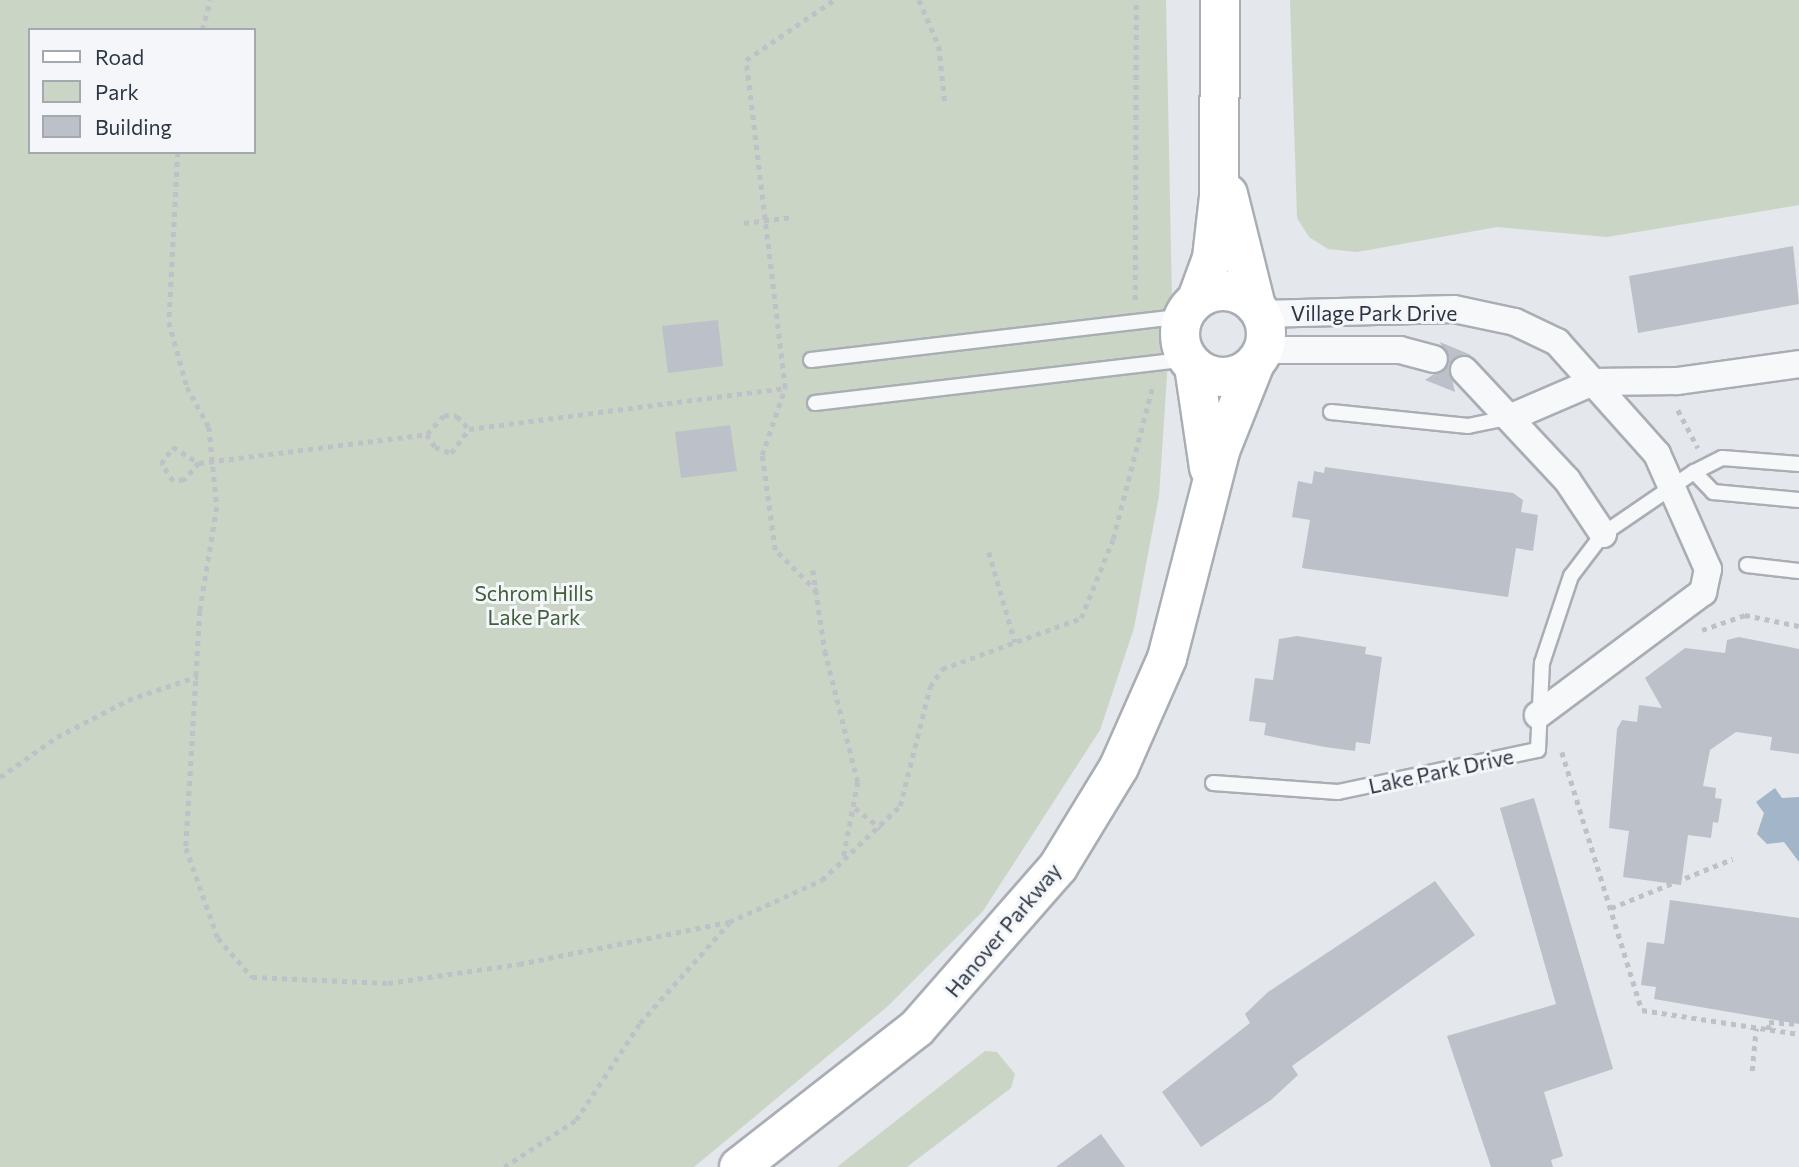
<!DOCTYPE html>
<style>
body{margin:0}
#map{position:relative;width:1799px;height:1167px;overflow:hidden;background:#e4e7eb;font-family:Commissioner,sans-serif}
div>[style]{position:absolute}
.green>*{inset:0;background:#cad5c6}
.water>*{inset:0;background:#a2b5c9}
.building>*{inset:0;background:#bcc0c8}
.path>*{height:4.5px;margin-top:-2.25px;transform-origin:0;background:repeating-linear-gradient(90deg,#bec1c7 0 5px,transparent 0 10px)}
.roads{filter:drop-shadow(2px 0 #a9aeb5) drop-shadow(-2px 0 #a9aeb5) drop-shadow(0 2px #a9aeb5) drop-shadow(0 -2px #a9aeb5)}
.lane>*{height:14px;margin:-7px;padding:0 7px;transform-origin:7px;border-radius:7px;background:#f7f8fa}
.street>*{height:26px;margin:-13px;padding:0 13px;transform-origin:13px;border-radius:13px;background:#f7f8fa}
.secondary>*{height:38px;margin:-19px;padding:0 19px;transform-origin:19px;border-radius:19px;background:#fff}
.secondary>.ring{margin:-19px;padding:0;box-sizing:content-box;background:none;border:38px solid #fff;border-radius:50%}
span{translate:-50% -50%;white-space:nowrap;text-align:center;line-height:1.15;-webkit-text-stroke:6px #f4f6f9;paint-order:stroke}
.street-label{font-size:21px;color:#2c3543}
.park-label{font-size:21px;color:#415e3a}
.legend{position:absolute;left:28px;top:28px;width:228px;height:126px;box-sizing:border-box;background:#f4f6f9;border:2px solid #a4a9b0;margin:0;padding:9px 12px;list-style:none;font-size:21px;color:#2c3543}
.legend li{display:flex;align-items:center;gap:14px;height:35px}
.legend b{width:35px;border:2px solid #a4a9b0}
</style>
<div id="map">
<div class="green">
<i style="clip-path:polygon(evenodd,0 0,1166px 0,1172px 301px,1159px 496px,1134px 628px,1100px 730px,983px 911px,888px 1006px,694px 1167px,0 1167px,0 0,30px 30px,254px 30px,254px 152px,30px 152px,30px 30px)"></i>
<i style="clip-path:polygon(1290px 0,1799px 0,1799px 205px,1607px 237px,1497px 227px,1357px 252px,1328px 249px,1309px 237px,1297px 218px)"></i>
<i style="clip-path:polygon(985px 1051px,997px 1052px,1015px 1074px,1011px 1088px,907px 1167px,837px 1167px)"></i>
</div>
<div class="water">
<i style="clip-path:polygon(1775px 788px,1782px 798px,1799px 797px,1799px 862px,1784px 842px,1767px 844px,1757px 834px,1764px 813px,1756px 802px)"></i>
</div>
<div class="building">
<i style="clip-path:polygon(1793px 246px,1799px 304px,1638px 333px,1629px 276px)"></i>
<i style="clip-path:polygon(718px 320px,723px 366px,668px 373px,662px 326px)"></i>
<i style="clip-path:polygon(1440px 342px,1471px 355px,1449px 365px,1455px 392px,1425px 380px,1449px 364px)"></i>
<i style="clip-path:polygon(730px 425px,737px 471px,681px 478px,675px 432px)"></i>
<i style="clip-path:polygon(1325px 467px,1513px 493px,1523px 500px,1521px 512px,1538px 515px,1533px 551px,1516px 548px,1508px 597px,1302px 568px,1310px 520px,1292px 517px,1298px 481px,1312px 484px,1314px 471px,1324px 473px)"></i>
<i style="clip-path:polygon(1297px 636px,1366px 647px,1365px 654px,1382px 657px,1370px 744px,1356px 742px,1355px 751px,1325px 747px,1264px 735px,1266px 723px,1249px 721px,1255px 678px,1273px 680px,1279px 639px)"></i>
<i style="clip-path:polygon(1739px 637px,1799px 649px,1799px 754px,1770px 750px,1772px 737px,1736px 732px,1710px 750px,1703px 786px,1716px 788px,1715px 798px,1722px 799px,1718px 823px,1713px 822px,1711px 838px,1688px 835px,1681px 885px,1623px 877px,1629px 831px,1609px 828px,1617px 729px,1622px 720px,1637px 722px,1639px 705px,1662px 708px,1645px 678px,1685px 648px,1725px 653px,1727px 640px)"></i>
<i style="clip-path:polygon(1534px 798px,1613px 1069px,1544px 1092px,1563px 1156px,1551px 1160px,1553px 1167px,1491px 1167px,1447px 1036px,1556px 1004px,1500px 808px)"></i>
<i style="clip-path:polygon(1435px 881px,1475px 935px,1292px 1066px,1298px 1075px,1271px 1100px,1201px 1147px,1162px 1092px,1250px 1023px,1245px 1014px,1268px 992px)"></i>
<i style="clip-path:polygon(1670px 900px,1799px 918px,1799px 1024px,1654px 999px,1656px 987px,1641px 985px,1647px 942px,1664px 944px)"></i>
<i style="clip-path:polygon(1101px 1134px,1125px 1167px,1056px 1167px)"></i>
</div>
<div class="path">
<i style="left:919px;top:0;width:50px;rotate:66.5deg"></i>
<i style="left:939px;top:46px;width:57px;rotate:84deg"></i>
<i style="left:202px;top:30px;width:31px;rotate:-75deg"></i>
<i style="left:178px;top:152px;width:170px;rotate:93deg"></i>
<i style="left:169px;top:322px;width:67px;rotate:74.5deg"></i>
<i style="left:187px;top:387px;width:46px;rotate:61.2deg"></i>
<i style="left:209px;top:427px;width:80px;rotate:84.3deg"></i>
<i style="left:217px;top:507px;width:105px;rotate:99.3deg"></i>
<i style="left:200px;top:611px;width:237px;rotate:93.4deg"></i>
<i style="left:186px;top:848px;width:96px;rotate:70.4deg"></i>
<i style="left:218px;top:938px;width:52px;rotate:48.9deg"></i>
<i style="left:252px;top:977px;width:136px;rotate:2.5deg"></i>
<i style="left:388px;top:983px;width:132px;rotate:-8.3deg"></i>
<i style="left:519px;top:964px;width:214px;rotate:-11.3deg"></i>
<i style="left:729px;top:922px;width:102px;rotate:-24.3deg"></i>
<i style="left:822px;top:880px;width:108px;rotate:-43.5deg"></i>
<i style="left:900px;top:806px;width:123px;rotate:-75.9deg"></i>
<i style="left:930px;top:687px;width:22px;rotate:-56deg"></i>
<i style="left:942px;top:669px;width:148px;rotate:-20.1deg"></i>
<i style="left:1081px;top:618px;width:85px;rotate:-67.9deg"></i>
<i style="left:1113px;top:539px;width:160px;rotate:-75.5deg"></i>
<i style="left:744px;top:223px;width:49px;rotate:-7deg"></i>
<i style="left:1135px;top:300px;width:300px;rotate:-89.8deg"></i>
<i style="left:1678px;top:410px;width:43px;rotate:62.2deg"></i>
<i style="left:427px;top:434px;width:15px;rotate:58deg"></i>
<i style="left:435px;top:447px;width:17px;rotate:21deg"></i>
<i style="left:451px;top:453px;width:30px;rotate:-53deg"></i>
<i style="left:199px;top:463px;width:23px;rotate:131deg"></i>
<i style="left:184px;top:480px;width:11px;rotate:175deg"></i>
<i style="left:173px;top:481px;width:21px;rotate:-125deg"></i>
<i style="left:161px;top:464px;width:21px;rotate:-55deg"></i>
<i style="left:173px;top:447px;width:31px;rotate:32deg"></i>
<i style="left:199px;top:463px;width:230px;rotate:-7.2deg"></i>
<i style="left:427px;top:434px;width:25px;rotate:-48deg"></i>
<i style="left:444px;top:415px;width:13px;rotate:4deg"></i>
<i style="left:457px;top:416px;width:18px;rotate:47deg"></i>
<i style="left:469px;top:429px;width:319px;rotate:-7.4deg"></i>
<i style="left:989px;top:552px;width:94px;rotate:73.9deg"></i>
<i style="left:813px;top:570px;width:82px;rotate:81.6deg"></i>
<i style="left:825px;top:651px;width:135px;rotate:75.9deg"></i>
<i style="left:858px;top:782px;width:79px;rotate:100.9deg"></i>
<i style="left:817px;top:592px;width:59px;rotate:-135deg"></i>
<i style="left:775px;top:550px;width:96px;rotate:-97.8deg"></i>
<i style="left:762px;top:455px;width:71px;rotate:-71.1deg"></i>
<i style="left:785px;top:388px;width:330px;rotate:-96.8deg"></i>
<i style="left:746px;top:60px;width:107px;rotate:-34.3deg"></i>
<i style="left:1702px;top:630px;width:46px;rotate:-19.2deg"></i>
<i style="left:1745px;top:615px;width:55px;rotate:11.5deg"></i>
<i style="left:1562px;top:752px;width:270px;rotate:72.8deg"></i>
<i style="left:1642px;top:1010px;width:159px;rotate:8.7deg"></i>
<i style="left:0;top:777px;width:70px;rotate:-35.1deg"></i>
<i style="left:57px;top:737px;width:80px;rotate:-27.5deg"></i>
<i style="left:128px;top:700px;width:74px;rotate:-18.9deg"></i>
<i style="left:855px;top:808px;width:33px;rotate:38deg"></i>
<i style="left:1611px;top:908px;width:131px;rotate:-22deg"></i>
<i style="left:1768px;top:1030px;width:8px;rotate:-83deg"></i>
<i style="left:1769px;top:1022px;width:30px;rotate:4deg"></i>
<i style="left:1752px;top:1071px;width:43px;rotate:-84.7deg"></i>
<i style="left:504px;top:1167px;width:86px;rotate:-33.1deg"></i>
<i style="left:576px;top:1120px;width:116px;rotate:-56.6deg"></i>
<i style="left:640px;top:1023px;width:134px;rotate:-48.3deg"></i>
</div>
<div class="roads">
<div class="lane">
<i style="left:811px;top:360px;width:376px;rotate:-6.7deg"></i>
<i style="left:815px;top:403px;width:376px;rotate:-6.7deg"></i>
<i style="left:1331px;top:412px;width:138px;rotate:5.8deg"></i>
<i style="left:1468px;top:426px;width:45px;rotate:-11.6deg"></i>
<i style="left:1799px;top:464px;width:77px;rotate:-175.5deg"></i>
<i style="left:1722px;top:458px;width:31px;rotate:153deg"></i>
<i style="left:1694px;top:472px;width:28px;rotate:46deg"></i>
<i style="left:1713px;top:492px;width:86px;rotate:5.3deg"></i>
<i style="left:1747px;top:565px;width:52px;rotate:6.6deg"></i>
<i style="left:1213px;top:783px;width:125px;rotate:4.1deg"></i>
<i style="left:1338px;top:792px;width:204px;rotate:-11.9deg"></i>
<i style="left:1538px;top:750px;width:87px;rotate:-87.4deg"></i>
<i style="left:1542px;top:663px;width:92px;rotate:-71.6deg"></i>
<i style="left:1571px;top:576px;width:53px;rotate:-52.7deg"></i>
<i style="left:1603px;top:534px;width:110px;rotate:-34.3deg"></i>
</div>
<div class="street">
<i style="left:1261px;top:314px;width:193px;rotate:-1.5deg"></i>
<i style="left:1454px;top:309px;width:62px;rotate:12deg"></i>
<i style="left:1515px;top:322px;width:47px;rotate:25.5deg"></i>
<i style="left:1557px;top:342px;width:150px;rotate:48.2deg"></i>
<i style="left:1657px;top:454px;width:126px;rotate:66.1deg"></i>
<i style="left:1708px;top:569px;width:24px;rotate:102deg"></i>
<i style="left:1703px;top:592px;width:206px;rotate:143.3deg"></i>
<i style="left:1263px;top:350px;width:137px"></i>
<i style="left:1400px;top:350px;width:35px;rotate:15deg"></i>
<i style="left:1464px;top:370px;width:151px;rotate:46.9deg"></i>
<i style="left:1567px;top:480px;width:65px;rotate:56.3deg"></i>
<i style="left:1514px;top:416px;width:86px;rotate:-23.3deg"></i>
<i style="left:1593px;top:382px;width:84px;rotate:-0.7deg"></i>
<i style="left:1677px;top:381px;width:123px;rotate:-7.9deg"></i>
</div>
<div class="secondary">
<i style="left:1228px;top:194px;width:115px;rotate:76deg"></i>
<i class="ring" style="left:1180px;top:291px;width:48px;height:48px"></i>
<i style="left:1197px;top:299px;width:44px;rotate:-69.9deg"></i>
<i style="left:1212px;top:258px;width:61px;rotate:-83.5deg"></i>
<i style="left:1219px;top:197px;width:197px;rotate:-89.7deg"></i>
<i style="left:1194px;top:366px;width:103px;rotate:81.6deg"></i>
<i style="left:739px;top:1167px;width:226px;rotate:-38deg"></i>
<i style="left:917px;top:1028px;width:214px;rotate:-48.8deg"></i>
<i style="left:1058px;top:867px;width:117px;rotate:-58.6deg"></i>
<i style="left:1119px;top:767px;width:119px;rotate:-66.2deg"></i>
<i style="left:1167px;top:658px;width:214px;rotate:-75.6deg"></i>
<i style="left:1220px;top:451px;width:95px;rotate:-68.3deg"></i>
</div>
</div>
<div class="street-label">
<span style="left:1374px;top:313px">Village Park Drive</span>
<span style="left:1441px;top:771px;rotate:-12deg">Lake Park Drive</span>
<span style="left:1003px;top:930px;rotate:-50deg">Hanover Parkway</span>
</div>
<div class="park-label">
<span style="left:534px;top:605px">Schrom Hills<br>Lake Park</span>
</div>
<ul class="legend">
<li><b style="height:9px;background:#fff"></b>Road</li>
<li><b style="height:19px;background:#cad5c6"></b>Park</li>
<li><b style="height:19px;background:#bcc0c8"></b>Building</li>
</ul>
</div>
